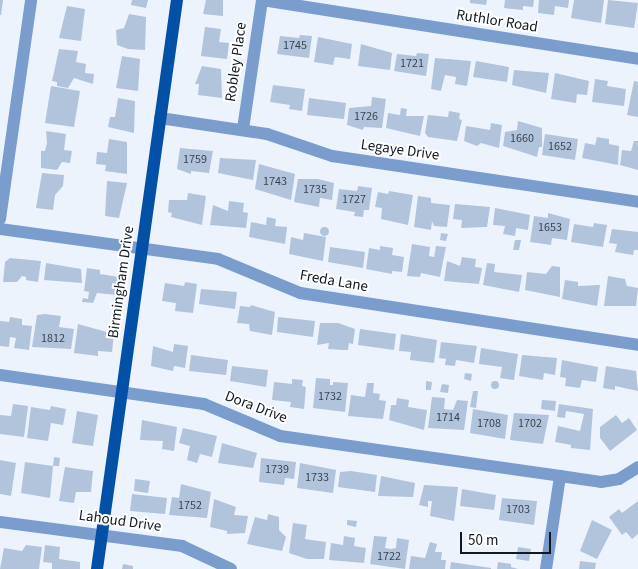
<!DOCTYPE html>
<style>
body{margin:0}
#map{position:relative;width:638px;height:569px;overflow:hidden;background:#ecf3fd;font-family:"Source Sans 3",sans-serif}
div>[style]{position:absolute}
.building>*{inset:0;background:#b2c4dc}
.round{border-radius:50%}
.minor>*{height:12px;margin:-6px;padding:0 6px;transform-origin:6px;border-radius:6px;background:#7a9dce}
.major>*{height:12px;margin:-6px;padding:0 6px;transform-origin:6px;border-radius:6px;background:#0251a7}
span{translate:-50% -50%;white-space:nowrap;text-align:center;line-height:1.15;-webkit-text-stroke:4px #fff;paint-order:stroke}
.number-label{font-size:12px;color:#3a4450}
.number-label span{-webkit-text-stroke-width:0}
.street-label{font-size:15px;color:#121921}
.scale{position:absolute;left:460px;top:532px;width:91px;height:22px;box-sizing:border-box;border:2px solid #121921;border-top:0;padding-left:6px;font-size:15px;line-height:18px;white-space:nowrap;color:#121921;-webkit-text-stroke:4px #fff;paint-order:stroke}
</style>
<div id="map">
<div class="building">
<i style="clip-path:polygon(0 0,3px 0,1px 15px,0 15px)"></i>
<i style="clip-path:polygon(132px 0,148px 0,146px 8px,131px 5px)"></i>
<i style="clip-path:polygon(206px 0,223px 0,223px 16px,203px 14px)"></i>
<i style="clip-path:polygon(470px 0,487px 0,486px 5px,470px 3px)"></i>
<i style="clip-path:polygon(534px 0,533px 7px,523px 6px,523px 10px,504px 8px,505px 0)"></i>
<i style="clip-path:polygon(539px 0,569px 0,568px 8px,555px 6px,554px 15px,538px 13px)"></i>
<i style="clip-path:polygon(574px 0,604px 0,601px 23px,571px 18px)"></i>
<i style="clip-path:polygon(608px 0,638px 3px,634px 28px,605px 24px)"></i>
<i style="clip-path:polygon(67px 6px,85px 9px,81px 41px,59px 38px)"></i>
<i style="clip-path:polygon(129px 14px,146px 17px,145px 50px,128px 49px,117px 45px,116px 30px,124px 28px)"></i>
<i style="clip-path:polygon(205px 27px,221px 29px,219px 42px,229px 43px,227px 59px,201px 56px)"></i>
<i style="clip-path:polygon(300px 35px,312px 36px,309px 58px,277px 54px,280px 36px,299px 38px)"></i>
<i style="clip-path:polygon(318px 37px,352px 44px,350px 59px,335px 57px,333px 65px,314px 62px)"></i>
<i style="clip-path:polygon(361px 44px,392px 53px,390px 70px,358px 66px)"></i>
<i style="clip-path:polygon(59px 49px,78px 51px,76px 62px,86px 64px,85px 73px,94px 74px,93px 84px,74px 78px,68px 88px,57px 86px,57px 82px,52px 81px)"></i>
<i style="clip-path:polygon(417px 53px,429px 54px,426px 76px,394px 71px,397px 54px,416px 56px)"></i>
<i style="clip-path:polygon(122px 56px,140px 59px,138px 91px,116px 88px)"></i>
<i style="clip-path:polygon(435px 58px,471px 61px,467px 86px,455px 84px,456px 77px,445px 75px,441px 91px,431px 89px)"></i>
<i style="clip-path:polygon(476px 61px,509px 67px,507px 82px,473px 77px)"></i>
<i style="clip-path:polygon(202px 66px,221px 69px,222px 98px,198px 95px,199px 84px,195px 84px)"></i>
<i style="clip-path:polygon(514px 70px,549px 73px,546px 93px,512px 85px)"></i>
<i style="clip-path:polygon(555px 73px,589px 81px,587px 95px,577px 94px,576px 103px,551px 99px)"></i>
<i style="clip-path:polygon(595px 79px,608px 81px,607px 86px,626px 89px,624px 106px,592px 102px)"></i>
<i style="clip-path:polygon(634px 81px,638px 82px,638px 117px,627px 115px)"></i>
<i style="clip-path:polygon(273px 85px,305px 89px,302px 111px,289px 109px,290px 105px,270px 102px)"></i>
<i style="clip-path:polygon(51px 86px,80px 91px,74px 127px,45px 123px)"></i>
<i style="clip-path:polygon(372px 97px,386px 99px,382px 128px,364px 127px,363px 130px,347px 125px,349px 108px,371px 106px)"></i>
<i style="clip-path:polygon(118px 98px,135px 101px,134px 133px,108px 127px,110px 117px,115px 117px)"></i>
<i style="clip-path:polygon(309px 98px,346px 103px,344px 119px,307px 115px)"></i>
<i style="clip-path:polygon(401px 108px,407px 109px,406px 116px,424px 116px,420px 136px,386px 128px,388px 113px,400px 115px)"></i>
<i style="clip-path:polygon(449px 111px,460px 113px,459px 119px,462px 120px,457px 141px,428px 137px,425px 133px,428px 115px,448px 117px)"></i>
<i style="clip-path:polygon(518px 121px,542px 128px,542px 147px,539px 147px,537px 157px,503px 146px,505px 132px,517px 130px)"></i>
<i style="clip-path:polygon(491px 123px,502px 125px,499px 148px,481px 143px,477px 146px,464px 141px,466px 126px,490px 130px)"></i>
<i style="clip-path:polygon(46px 131px,66px 134px,64px 150px,72px 151px,70px 163px,62px 162px,57px 170px,41px 168px,41px 151px,45px 151px,47px 143px)"></i>
<i style="clip-path:polygon(545px 134px,578px 139px,575px 160px,542px 155px)"></i>
<i style="clip-path:polygon(597px 137px,609px 139px,609px 144px,619px 146px,618px 165px,582px 158px,585px 143px,595px 145px)"></i>
<i style="clip-path:polygon(109px 139px,127px 142px,127px 174px,105px 171px,106px 165px,96px 164px,97px 152px,107px 153px)"></i>
<i style="clip-path:polygon(634px 141px,638px 141px,638px 170px,620px 165px,622px 150px,631px 151px)"></i>
<i style="clip-path:polygon(180px 148px,213px 151px,209px 173px,191px 171px,191px 174px,177px 169px)"></i>
<i style="clip-path:polygon(220px 158px,256px 160px,253px 180px,218px 173px)"></i>
<i style="clip-path:polygon(259px 164px,295px 174px,291px 200px,255px 189px)"></i>
<i style="clip-path:polygon(42px 173px,64px 175px,63px 186px,55px 195px,53px 210px,36px 208px)"></i>
<i style="clip-path:polygon(298px 179px,318px 179px,334px 183px,332px 200px,320px 198px,319px 207px,294px 202px)"></i>
<i style="clip-path:polygon(107px 181px,127px 183px,119px 218px,105px 216px)"></i>
<i style="clip-path:polygon(358px 186px,372px 188px,369px 210px,364px 210px,363px 217px,354px 216px,355px 212px,336px 209px,339px 189px,357px 191px)"></i>
<i style="clip-path:polygon(389px 191px,413px 195px,408px 225px,381px 219px,382px 208px,375px 207px,378px 192px,388px 194px)"></i>
<i style="clip-path:polygon(188px 193px,206px 196px,202px 225px,171px 217px,172px 213px,168px 212px,169px 200px,187px 200px)"></i>
<i style="clip-path:polygon(418px 196px,431px 198px,431px 203px,450px 205px,447px 227px,434px 226px,432px 221px,431px 230px,414px 227px)"></i>
<i style="clip-path:polygon(229px 201px,244px 203px,243px 212px,248px 213px,246px 228px,210px 225px,213px 205px,228px 211px)"></i>
<i style="clip-path:polygon(455px 204px,490px 207px,487px 227px,461px 228px,462px 220px,453px 219px)"></i>
<i style="clip-path:polygon(495px 208px,530px 215px,528px 230px,516px 228px,515px 236px,503px 234px,505px 226px,493px 225px)"></i>
<i style="clip-path:polygon(548px 213px,570px 219px,567px 240px,552px 238px,551px 245px,530px 242px,534px 216px,548px 218px)"></i>
<i style="clip-path:polygon(267px 217px,276px 219px,275px 226px,287px 227px,285px 244px,249px 237px,251px 222px,266px 225px)"></i>
<i style="clip-path:polygon(594px 223px,607px 225px,603px 247px,571px 242px,574px 224px,593px 227px)"></i>
<i class="round" style="left:319.5px;top:226.5px;width:9px;height:9px"></i>
<i style="clip-path:polygon(612px 229px,638px 232px,638px 250px,634px 250px,633px 255px,615px 252px,617px 244px,609px 243px)"></i>
<i style="clip-path:polygon(304px 233px,326px 237px,323px 261px,289px 254px,291px 237px,303px 240px)"></i>
<i style="clip-path:polygon(441px 233px,448px 234px,446px 241px,440px 240px)"></i>
<i style="clip-path:polygon(515px 240px,521px 240px,519px 250px,513px 250px)"></i>
<i style="clip-path:polygon(412px 244px,430px 247px,429px 256px,434px 257px,436px 246px,446px 247px,440px 277px,421px 273px,420px 277px,407px 276px)"></i>
<i style="clip-path:polygon(380px 246px,393px 248px,392px 255px,404px 257px,402px 272px,392px 271px,392px 274px,366px 269px,369px 248px,380px 250px)"></i>
<i style="clip-path:polygon(330px 247px,365px 252px,363px 268px,328px 262px)"></i>
<i style="clip-path:polygon(462px 257px,476px 259px,475px 267px,482px 268px,479px 284px,444px 281px,447px 261px,460px 266px)"></i>
<i style="clip-path:polygon(10px 258px,41px 261px,38px 282px,26px 280px,26px 277px,22px 276px,17px 282px,3px 282px,5px 262px)"></i>
<i style="clip-path:polygon(46px 263px,81px 269px,82px 283px,44px 280px)"></i>
<i style="clip-path:polygon(487px 263px,495px 264px,494px 272px,522px 275px,519px 292px,483px 285px)"></i>
<i style="clip-path:polygon(552px 266px,560px 267px,560px 297px,525px 290px,527px 272px,546px 274px)"></i>
<i style="clip-path:polygon(87px 268px,100px 270px,100px 274px,119px 277px,117px 295px,97px 293px,93px 303px,82px 302px,83px 298px,88px 299px,89px 292px,84px 291px)"></i>
<i style="clip-path:polygon(608px 276px,625px 279px,627px 286px,638px 288px,636px 306px,604px 306px)"></i>
<i style="clip-path:polygon(565px 280px,578px 282px,578px 286px,600px 285px,597px 306px,562px 299px)"></i>
<i style="clip-path:polygon(185px 282px,197px 284px,193px 313px,175px 311px,176px 303px,162px 301px,165px 283px,184px 286px)"></i>
<i style="clip-path:polygon(201px 289px,237px 292px,235px 309px,199px 304px)"></i>
<i style="clip-path:polygon(251px 305px,275px 312px,272px 335px,250px 331px,249px 324px,237px 323px,240px 306px,250px 307px)"></i>
<i style="clip-path:polygon(45px 314px,61px 316px,59px 327px,74px 329px,71px 349px,32px 347px,37px 315px)"></i>
<i style="clip-path:polygon(10px 317px,22px 319px,22px 325px,32px 326px,29px 350px,14px 348px,16px 338px,10px 337px,9px 347px,0 346px,0 321px,9px 322px)"></i>
<i style="clip-path:polygon(278px 317px,315px 321px,313px 337px,277px 332px)"></i>
<i style="clip-path:polygon(320px 323px,338px 323px,355px 329px,353px 344px,349px 343px,348px 350px,342px 350px,328px 349px,329px 343px,317px 345px)"></i>
<i style="clip-path:polygon(78px 324px,114px 334px,112px 352px,98px 351px,98px 356px,74px 353px)"></i>
<i style="clip-path:polygon(360px 329px,396px 334px,394px 350px,358px 345px)"></i>
<i style="clip-path:polygon(401px 334px,437px 340px,434px 363px,410px 360px,411px 352px,399px 351px)"></i>
<i style="clip-path:polygon(441px 342px,477px 346px,474px 363px,456px 360px,455px 366px,445px 365px,446px 359px,439px 358px)"></i>
<i style="clip-path:polygon(174px 344px,188px 346px,185px 368px,174px 366px,173px 371px,151px 366px,153px 346px,173px 352px)"></i>
<i style="clip-path:polygon(481px 348px,518px 354px,514px 380px,500px 378px,502px 367px,479px 364px)"></i>
<i style="clip-path:polygon(191px 355px,228px 360px,226px 375px,189px 371px)"></i>
<i style="clip-path:polygon(522px 355px,557px 358px,555px 375px,544px 373px,543px 380px,519px 376px)"></i>
<i style="clip-path:polygon(562px 360px,598px 367px,596px 382px,582px 380px,580px 388px,565px 386px,566px 378px,560px 377px)"></i>
<i style="clip-path:polygon(232px 366px,268px 370px,266px 387px,230px 381px)"></i>
<i style="clip-path:polygon(606px 366px,636px 371px,638px 391px,615px 386px,615px 390px,603px 388px)"></i>
<i style="clip-path:polygon(465px 373px,472px 374px,471px 381px,464px 379px)"></i>
<i style="clip-path:polygon(316px 378px,330px 379px,330px 385px,333px 385px,333px 382px,348px 383px,345px 412px,313px 408px)"></i>
<i style="clip-path:polygon(292px 379px,303px 380px,302px 386px,306px 387px,304px 409px,290px 407px,291px 402px,272px 400px,274px 382px,292px 384px)"></i>
<i class="round" style="left:491px;top:381px;width:8px;height:8px"></i>
<i style="clip-path:polygon(426px 381px,432px 382px,431px 390px,426px 390px)"></i>
<i style="clip-path:polygon(367px 383px,374px 383px,373px 393px,380px 394px,379px 400px,386px 401px,383px 419px,348px 416px,351px 395px,365px 397px)"></i>
<i style="clip-path:polygon(442px 384px,449px 385px,448px 393px,440px 392px)"></i>
<i style="clip-path:polygon(473px 391px,478px 391px,476px 408px,470px 407px)"></i>
<i style="clip-path:polygon(432px 397px,445px 398px,444px 409px,453px 410px,457px 400px,468px 401px,464px 430px,428px 428px)"></i>
<i style="clip-path:polygon(397px 398px,409px 400px,408px 407px,427px 410px,424px 430px,389px 420px,391px 405px,396px 405px)"></i>
<i style="clip-path:polygon(542px 400px,556px 401px,555px 411px,541px 409px)"></i>
<i style="clip-path:polygon(13px 404px,28px 406px,24px 437px,0 434px,0 415px,11px 416px)"></i>
<i style="clip-path:polygon(559px 404px,593px 409px,590px 450px,571px 448px,571px 445px,555px 442px,558px 426px,580px 431px,584px 414px,566px 411px,565px 418px,557px 417px)"></i>
<i style="clip-path:polygon(51px 406px,66px 409px,63px 425px,51px 423px,48px 441px,27px 438px,31px 407px,50px 410px)"></i>
<i style="clip-path:polygon(473px 409px,508px 415px,505px 439px,470px 433px)"></i>
<i style="clip-path:polygon(77px 411px,98px 415px,93px 446px,72px 443px)"></i>
<i style="clip-path:polygon(514px 413px,549px 415px,543px 444px,510px 440px)"></i>
<i style="clip-path:polygon(616px 415px,622px 423px,629px 418px,637px 430px,610px 451px,600px 438px,600px 427px)"></i>
<i style="clip-path:polygon(142px 420px,177px 427px,174px 451px,162px 449px,163px 441px,140px 440px)"></i>
<i style="clip-path:polygon(183px 428px,217px 436px,212px 457px,200px 454px,197px 463px,187px 460px,190px 446px,179px 443px)"></i>
<i style="clip-path:polygon(222px 443px,257px 453px,253px 468px,218px 463px)"></i>
<i style="clip-path:polygon(54px 457px,60px 458px,59px 466px,53px 466px)"></i>
<i style="clip-path:polygon(261px 458px,296px 462px,294px 479px,285px 478px,284px 485px,259px 482px)"></i>
<i style="clip-path:polygon(0 460px,16px 463px,11px 496px,0 494px)"></i>
<i style="clip-path:polygon(25px 462px,53px 466px,50px 498px,21px 493px)"></i>
<i style="clip-path:polygon(300px 463px,336px 470px,333px 493px,297px 488px)"></i>
<i style="clip-path:polygon(65px 467px,93px 471px,91px 492px,76px 492px,74px 503px,59px 501px)"></i>
<i style="clip-path:polygon(351px 471px,377px 475px,375px 492px,338px 487px,340px 472px)"></i>
<i style="clip-path:polygon(381px 476px,415px 483px,413px 497px,378px 496px)"></i>
<i style="clip-path:polygon(135px 479px,150px 481px,148px 493px,134px 491px)"></i>
<i style="clip-path:polygon(181px 484px,211px 492px,207px 518px,169px 515px,172px 497px,179px 498px)"></i>
<i style="clip-path:polygon(424px 485px,458px 487px,454px 521px,430px 516px,432px 501px,428px 501px,428px 507px,419px 505px)"></i>
<i style="clip-path:polygon(462px 489px,496px 495px,494px 510px,460px 506px)"></i>
<i style="clip-path:polygon(132px 494px,167px 498px,165px 514px,130px 511px)"></i>
<i style="clip-path:polygon(502px 498px,537px 501px,534px 525px,499px 520px)"></i>
<i style="clip-path:polygon(214px 499px,236px 507px,234px 515px,248px 516px,245px 533px,227px 534px,227px 531px,210px 527px)"></i>
<i style="clip-path:polygon(638px 501px,638px 534px,632px 539px,626px 532px,622px 535px,609px 517px,619px 509px,622px 513px)"></i>
<i style="clip-path:polygon(268px 514px,279px 517px,279px 530px,286px 537px,282px 551px,247px 544px,255px 517px,267px 520px)"></i>
<i style="clip-path:polygon(347px 520px,357px 521px,356px 527px,347px 525px)"></i>
<i style="clip-path:polygon(592px 520px,612px 530px,597px 559px,580px 551px)"></i>
<i style="clip-path:polygon(293px 523px,307px 525px,305px 539px,326px 542px,324px 559px,307px 559px,289px 553px)"></i>
<i style="clip-path:polygon(344px 536px,355px 538px,354px 546px,366px 548px,364px 563px,329px 560px,331px 543px,343px 545px)"></i>
<i style="clip-path:polygon(374px 536px,387px 537px,385px 548px,391px 549px,396px 548px,397px 538px,409px 540px,405px 569px,370px 564px)"></i>
<i style="clip-path:polygon(430px 542px,437px 544px,435px 552px,442px 552px,441px 560px,446px 560px,445px 569px,409px 569px,411px 556px,425px 558px)"></i>
<i style="clip-path:polygon(26px 545px,42px 547px,39px 569px,0 569px,4px 548px,22px 551px)"></i>
<i style="clip-path:polygon(45px 545px,60px 547px,59px 559px,80px 562px,80px 569px,52px 569px,52px 563px,43px 562px)"></i>
<i style="clip-path:polygon(518px 547px,531px 549px,529px 561px,516px 559px)"></i>
<i style="clip-path:polygon(580px 561px,596px 563px,595px 569px,579px 569px)"></i>
<i style="clip-path:polygon(451px 562px,491px 568px,491px 569px,450px 569px)"></i>
<i style="clip-path:polygon(498px 562px,511px 564px,511px 567px,518px 569px,497px 569px)"></i>
<i style="clip-path:polygon(123px 564px,133px 566px,133px 569px,122px 569px)"></i>
</div>
<div class="minor">
<i style="left:262px;top:0;width:381px;rotate:8.9deg"></i>
<i style="left:160px;top:118px;width:108px;rotate:8.5deg"></i>
<i style="left:267px;top:134px;width:69px;rotate:18.7deg"></i>
<i style="left:332px;top:156px;width:309px;rotate:8.5deg"></i>
<i style="left:243px;top:129px;width:130px;rotate:-81.6deg"></i>
<i style="left:0;top:219px;width:221px;rotate:-81.9deg"></i>
<i style="left:0;top:229px;width:220px;rotate:7.8deg"></i>
<i style="left:218px;top:259px;width:89px;rotate:22.5deg"></i>
<i style="left:300px;top:293px;width:342px;rotate:8.7deg"></i>
<i style="left:0;top:375px;width:206px;rotate:8.1deg"></i>
<i style="left:204px;top:404px;width:82px;rotate:22.8deg"></i>
<i style="left:280px;top:436px;width:283px;rotate:8.1deg"></i>
<i style="left:560px;top:476px;width:41px;rotate:8.3deg"></i>
<i style="left:601px;top:482px;width:18px;rotate:-9deg"></i>
<i style="left:619px;top:479px;width:22px;rotate:-32deg"></i>
<i style="left:0;top:522px;width:184px;rotate:7.5deg"></i>
<i style="left:182px;top:546px;width:54px;rotate:25.1deg"></i>
<i style="left:546px;top:569px;width:94px;rotate:-81.4deg"></i>
</div>
<div class="major">
<i style="left:97px;top:569px;width:575px;rotate:-82deg"></i>
</div>
<div class="number-label">
<span style="left:295px;top:46px">1745</span>
<span style="left:412px;top:64px">1721</span>
<span style="left:366px;top:117px">1726</span>
<span style="left:522px;top:139px">1660</span>
<span style="left:560px;top:147px">1652</span>
<span style="left:195px;top:160px">1759</span>
<span style="left:275px;top:182px">1743</span>
<span style="left:315px;top:190px">1735</span>
<span style="left:354px;top:200px">1727</span>
<span style="left:550px;top:228px">1653</span>
<span style="left:53px;top:339px">1812</span>
<span style="left:330px;top:397px">1732</span>
<span style="left:448px;top:418px">1714</span>
<span style="left:489px;top:424px">1708</span>
<span style="left:530px;top:424px">1702</span>
<span style="left:277px;top:470px">1739</span>
<span style="left:317px;top:478px">1733</span>
<span style="left:190px;top:506px">1752</span>
<span style="left:518px;top:510px">1703</span>
<span style="left:389px;top:557px">1722</span>
</div>
<div class="street-label">
<span style="left:497px;top:21px;rotate:9deg">Ruthlor Road</span>
<span style="left:236px;top:62px;rotate:-82deg">Robley Place</span>
<span style="left:400px;top:150px;rotate:8deg">Legaye Drive</span>
<span style="left:334px;top:281px;rotate:10deg">Freda Lane</span>
<span style="left:121px;top:282px;rotate:-82deg">Birmingham Drive</span>
<span style="left:256px;top:407px;rotate:21deg">Dora Drive</span>
<span style="left:120px;top:521px;rotate:8deg">Lahoud Drive</span>
</div>
<div class="scale">50 m</div>
</div>
